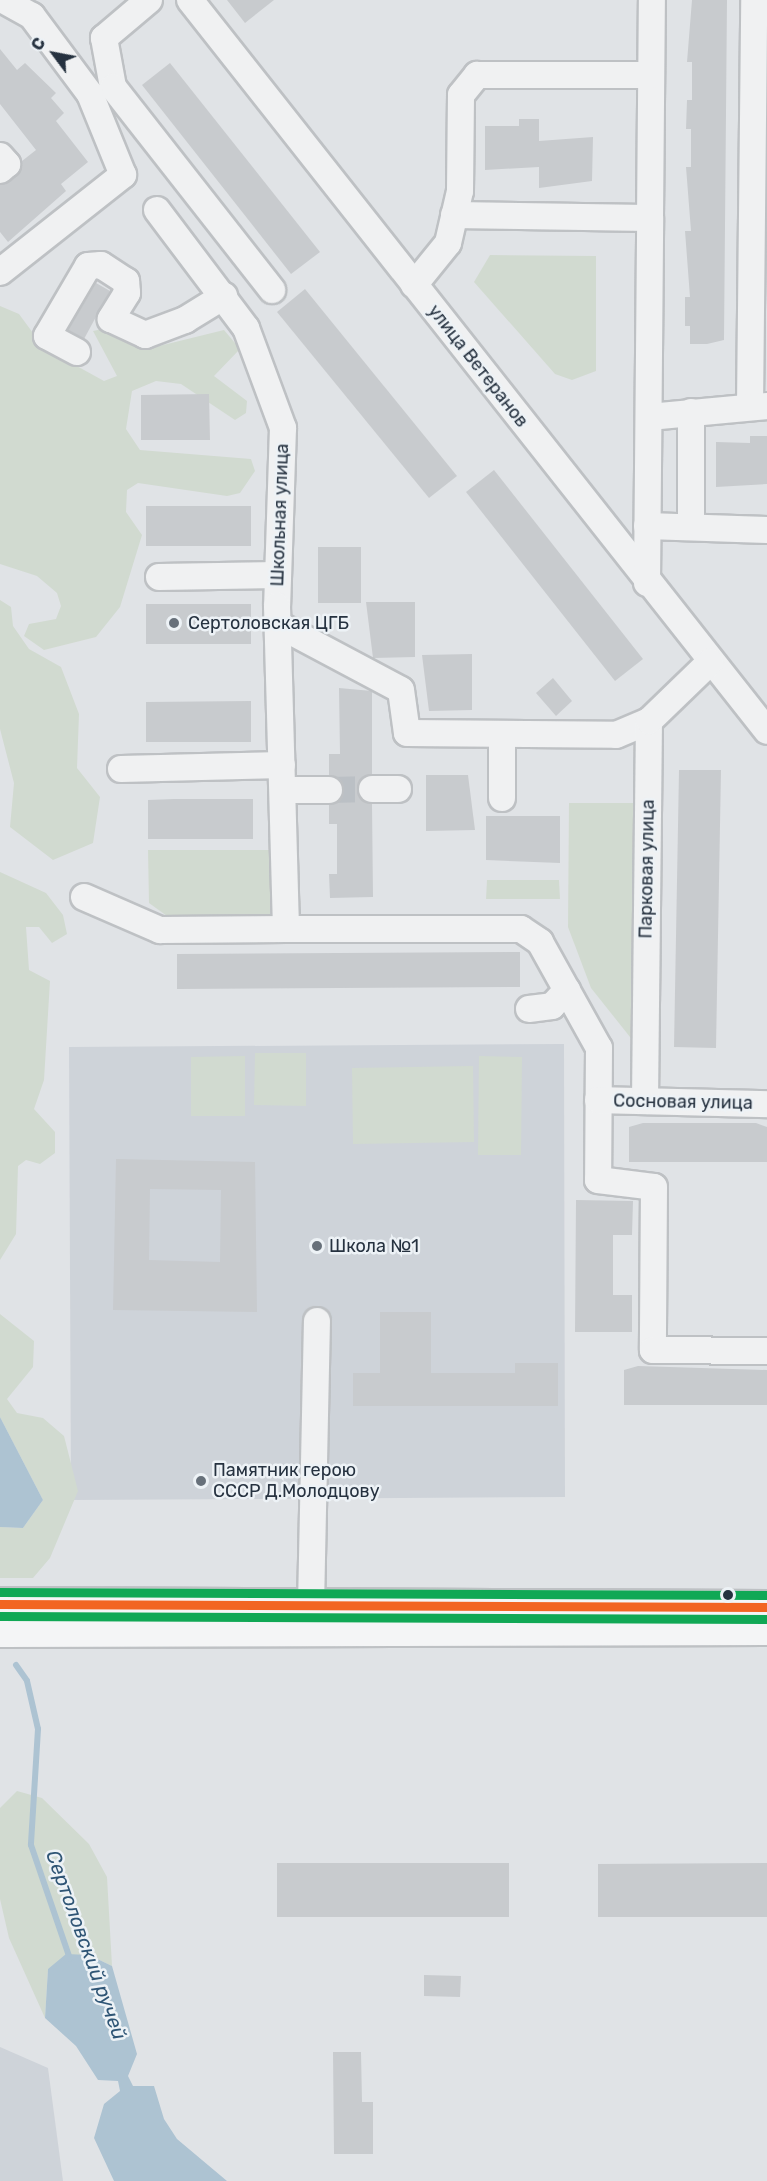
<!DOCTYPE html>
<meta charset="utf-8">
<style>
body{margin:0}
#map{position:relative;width:767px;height:2181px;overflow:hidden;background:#e0e3e6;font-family:Rubik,sans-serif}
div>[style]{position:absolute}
.built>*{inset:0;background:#ced3d9}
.green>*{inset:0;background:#d1dad0}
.water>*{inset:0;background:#adc3d2}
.stream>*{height:6px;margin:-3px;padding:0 3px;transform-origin:3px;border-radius:3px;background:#adc3d2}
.building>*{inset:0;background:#c8cbce}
.minor-tunnel>*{height:26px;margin-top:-13px;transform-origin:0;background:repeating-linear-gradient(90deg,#bbc0c5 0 26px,transparent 0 39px)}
.roads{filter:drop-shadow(2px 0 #bec1c4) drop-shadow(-2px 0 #bec1c4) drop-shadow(0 2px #bec1c4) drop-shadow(0 -2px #bec1c4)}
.minor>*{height:26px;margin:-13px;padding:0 13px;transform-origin:13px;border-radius:13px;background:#f0f1f2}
.major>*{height:32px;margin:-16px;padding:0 16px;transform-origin:16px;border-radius:16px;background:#f4f5f6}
.bus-1>*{height:9px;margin:-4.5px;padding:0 4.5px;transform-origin:4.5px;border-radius:4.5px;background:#f26522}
.bus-2>*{height:9px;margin:-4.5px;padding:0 4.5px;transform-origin:4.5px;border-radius:4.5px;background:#10a855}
.bus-3>*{height:9px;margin:-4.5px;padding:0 4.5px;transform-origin:4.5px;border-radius:4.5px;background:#10a855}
.dots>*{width:16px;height:16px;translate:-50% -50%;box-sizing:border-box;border:3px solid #edf2f6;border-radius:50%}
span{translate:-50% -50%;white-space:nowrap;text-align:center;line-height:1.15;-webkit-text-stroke:5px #edf2f6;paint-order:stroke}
.street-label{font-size:18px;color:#263240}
.poi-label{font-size:18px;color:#263240}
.left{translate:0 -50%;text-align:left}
.water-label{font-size:20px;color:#2f5575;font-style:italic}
.north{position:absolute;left:24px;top:24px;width:60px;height:60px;-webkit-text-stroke:4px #edf2f6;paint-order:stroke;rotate:302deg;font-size:16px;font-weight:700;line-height:24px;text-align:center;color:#263240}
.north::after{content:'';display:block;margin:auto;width:21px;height:27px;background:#263240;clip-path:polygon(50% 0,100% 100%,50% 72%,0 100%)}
</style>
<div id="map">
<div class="built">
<i style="clip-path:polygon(564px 1044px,565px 1497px,71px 1500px,69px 1047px)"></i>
<i style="clip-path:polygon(0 2047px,48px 2068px,63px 2181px,0 2181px)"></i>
</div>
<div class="green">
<i style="clip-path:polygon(490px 255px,596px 256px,596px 371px,572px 380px,555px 374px,474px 282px)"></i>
<i style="clip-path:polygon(0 306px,19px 314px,44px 348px,104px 381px,117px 376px,93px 331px,107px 328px,151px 348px,224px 330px,240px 349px,214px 376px,247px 401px,246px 413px,235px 420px,181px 384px,156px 381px,132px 391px,126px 429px,140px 450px,251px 459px,255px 471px,240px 493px,227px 496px,138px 483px,127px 490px,126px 512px,142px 535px,120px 607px,96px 637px,44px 650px,24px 636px,29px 624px,56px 619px,61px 606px,57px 593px,37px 576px,0 564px)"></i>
<i style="clip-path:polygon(0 600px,11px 607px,13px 626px,29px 649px,61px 667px,79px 714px,77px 768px,100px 797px,93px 843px,53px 860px,10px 827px,14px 783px,0 729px)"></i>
<i style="clip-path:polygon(569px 803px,636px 803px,634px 1042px,591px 988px,568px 927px)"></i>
<i style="clip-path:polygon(148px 850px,271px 850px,270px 918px,174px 921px,149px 903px)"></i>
<i style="clip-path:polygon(0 872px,46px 893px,63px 915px,67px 934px,52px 943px,39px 927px,26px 927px,29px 970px,50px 981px,44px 1080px,34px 1109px,55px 1132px,55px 1153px,40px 1164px,26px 1160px,18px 1166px,16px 1234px,0 1260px)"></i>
<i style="clip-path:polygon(487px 880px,559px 880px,560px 899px,486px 899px)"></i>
<i style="clip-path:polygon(255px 1053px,306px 1053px,306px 1106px,254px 1105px)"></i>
<i style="clip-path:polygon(245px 1056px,245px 1116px,191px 1116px,191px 1057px)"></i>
<i style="clip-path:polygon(479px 1056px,522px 1057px,521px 1155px,478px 1155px)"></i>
<i style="clip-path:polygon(473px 1066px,474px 1142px,353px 1144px,352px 1068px)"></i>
<i style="clip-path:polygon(0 1314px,34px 1341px,33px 1367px,7px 1399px,17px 1413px,43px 1418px,64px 1436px,78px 1491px,50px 1558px,33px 1578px,0 1578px,0 1527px,23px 1528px,43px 1500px,0 1417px)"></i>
<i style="clip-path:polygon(17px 1791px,42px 1798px,89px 1844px,107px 1877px,112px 1966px,89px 1955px,48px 1969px,45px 2018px,9px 1938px,0 1899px,0 1808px)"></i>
</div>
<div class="water">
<i style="clip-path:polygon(0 1417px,43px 1500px,23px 1528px,0 1527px)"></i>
<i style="clip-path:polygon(66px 1954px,89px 1955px,112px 1966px,137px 2054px,128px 2076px,133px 2086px,154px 2086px,164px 2119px,177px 2139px,227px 2181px,114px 2181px,94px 2138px,104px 2104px,120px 2091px,118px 2081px,98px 2080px,76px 2046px,45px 2018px,48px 1969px)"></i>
</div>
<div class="stream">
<i style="left:16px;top:1665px;width:19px;rotate:55deg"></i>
<i style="left:27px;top:1681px;width:49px;rotate:77.1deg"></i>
<i style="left:38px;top:1729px;width:116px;rotate:93.5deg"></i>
<i style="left:31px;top:1845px;width:120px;rotate:71.1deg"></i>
</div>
<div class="building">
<i style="clip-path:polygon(227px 0,274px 0,245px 23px)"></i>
<i style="clip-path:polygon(692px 0,727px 0,724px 340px,707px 344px,690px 344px,690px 326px,685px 326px,685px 297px,690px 297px,685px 231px,691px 231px,686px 167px,691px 167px,691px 129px,686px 129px,687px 100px,692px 100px,692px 62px,687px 62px)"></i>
<i style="clip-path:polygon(0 49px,17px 70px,25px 63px,56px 93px,51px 98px,64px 113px,56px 121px,88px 162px,61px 184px,66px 191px,8px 242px,0 232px,0 185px,17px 175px,22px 161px,36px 150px,0 104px)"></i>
<i style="clip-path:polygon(170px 63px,320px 252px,291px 274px,142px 85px)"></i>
<i style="clip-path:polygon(519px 119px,539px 119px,539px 141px,593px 137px,592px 181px,539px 188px,539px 167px,485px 170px,485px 126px,519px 126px)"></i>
<i style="clip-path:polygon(96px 283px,110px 291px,84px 339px,68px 330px)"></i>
<i style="clip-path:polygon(305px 289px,457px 476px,429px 498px,277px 312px)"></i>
<i style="clip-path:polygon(209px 394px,210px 440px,141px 440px,141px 395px)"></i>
<i style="clip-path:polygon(750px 436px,767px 436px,767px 484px,716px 487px,716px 442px,750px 443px)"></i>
<i style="clip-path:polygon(494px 470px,643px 659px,615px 681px,466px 492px)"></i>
<i style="clip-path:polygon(146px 506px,251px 506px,251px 546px,146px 546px)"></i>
<i style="clip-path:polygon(318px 547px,361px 547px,361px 603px,318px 603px)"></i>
<i style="clip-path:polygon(366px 602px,415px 602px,415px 657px,373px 658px)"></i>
<i style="clip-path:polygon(146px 604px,251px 604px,251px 644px,146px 644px)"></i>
<i style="clip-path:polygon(472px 654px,472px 710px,429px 711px,422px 655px)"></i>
<i style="clip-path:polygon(553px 678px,572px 701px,556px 716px,536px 693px)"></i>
<i style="clip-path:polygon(339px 688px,372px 691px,372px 774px,359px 781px,357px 790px,372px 804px,373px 897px,330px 898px,329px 874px,337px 874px,337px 824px,329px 824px,329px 805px,344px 791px,342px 782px,329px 775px,329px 754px,340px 754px)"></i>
<i style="clip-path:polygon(251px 701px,251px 742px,146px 742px,146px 702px)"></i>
<i style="clip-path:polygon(679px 770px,721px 770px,716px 1048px,674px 1047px)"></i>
<i style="clip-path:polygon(426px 775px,468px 775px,475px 830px,426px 831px)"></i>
<i style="clip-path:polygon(174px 799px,253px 799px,253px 839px,148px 839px,148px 800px)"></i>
<i style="clip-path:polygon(486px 816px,560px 816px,560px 863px,486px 860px)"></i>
<i style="clip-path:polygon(520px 952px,520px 987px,177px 989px,177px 954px)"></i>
<i style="clip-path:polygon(643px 1123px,756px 1123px,767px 1127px,767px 1162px,629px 1162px,629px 1127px)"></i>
<i style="clip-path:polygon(evenodd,116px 1159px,255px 1162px,257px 1312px,113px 1310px,116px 1159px,150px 1189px,221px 1190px,220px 1262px,149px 1260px,150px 1189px)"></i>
<i style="clip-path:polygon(576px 1200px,633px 1201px,632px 1235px,613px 1235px,613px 1295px,632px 1295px,632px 1332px,575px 1332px)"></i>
<i style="clip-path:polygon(380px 1312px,431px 1312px,431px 1373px,515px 1373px,515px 1363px,558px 1363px,558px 1406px,353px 1406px,353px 1373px,380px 1373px)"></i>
<i style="clip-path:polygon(638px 1366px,767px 1370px,767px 1405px,624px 1405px,624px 1370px)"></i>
<i style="clip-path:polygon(277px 1863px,509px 1863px,509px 1917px,277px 1917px)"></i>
<i style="clip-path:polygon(767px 1863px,767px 1917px,598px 1917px,598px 1864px)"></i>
<i style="clip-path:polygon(424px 1975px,461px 1976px,460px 1997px,424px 1996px)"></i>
<i style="clip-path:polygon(333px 2052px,361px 2052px,362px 2102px,373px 2102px,373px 2154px,334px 2154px)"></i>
</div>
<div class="minor-tunnel">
<i style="left:329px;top:790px;width:43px;rotate:-1.3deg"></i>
</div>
<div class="roads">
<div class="minor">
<i style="left:149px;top:0;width:59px;rotate:139.8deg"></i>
<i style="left:104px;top:38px;width:50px;rotate:79.6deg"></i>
<i style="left:113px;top:87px;width:258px;rotate:51.9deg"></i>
<i style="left:190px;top:0;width:931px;rotate:51.71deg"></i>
<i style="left:0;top:156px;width:11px;rotate:49deg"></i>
<i style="left:7px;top:164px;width:9px;rotate:139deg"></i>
<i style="left:157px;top:210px;width:148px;rotate:53deg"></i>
<i style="left:246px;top:328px;width:107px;rotate:69.7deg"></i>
<i style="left:283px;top:428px;width:178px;rotate:91.9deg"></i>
<i style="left:277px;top:606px;width:323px;rotate:88.4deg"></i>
<i style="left:286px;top:929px;width:235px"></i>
<i style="left:521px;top:929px;width:23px;rotate:34deg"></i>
<i style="left:540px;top:942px;width:121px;rotate:60.9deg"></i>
<i style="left:599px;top:1048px;width:132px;rotate:90.4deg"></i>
<i style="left:598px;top:1180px;width:56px;rotate:7.1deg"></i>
<i style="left:654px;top:1187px;width:163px;rotate:90.4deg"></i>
<i style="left:653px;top:1350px;width:114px;rotate:0.5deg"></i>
<i style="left:454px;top:215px;width:196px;rotate:0.9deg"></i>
<i style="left:650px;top:218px;width:218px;rotate:-89.5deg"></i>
<i style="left:0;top:272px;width:157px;rotate:-38.3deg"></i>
<i style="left:123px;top:175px;width:87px;rotate:-112.2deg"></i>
<i style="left:90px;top:94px;width:97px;rotate:-126.6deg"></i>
<i style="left:32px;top:16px;width:33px;rotate:-151deg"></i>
<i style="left:414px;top:285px;width:54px;rotate:-51deg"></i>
<i style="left:448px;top:243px;width:53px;rotate:-77deg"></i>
<i style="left:460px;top:191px;width:96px;rotate:-89.4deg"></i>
<i style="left:461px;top:95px;width:26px;rotate:-51deg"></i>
<i style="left:477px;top:75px;width:174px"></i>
<i style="left:77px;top:352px;width:34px;rotate:-152deg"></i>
<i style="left:47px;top:336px;width:81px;rotate:-59.6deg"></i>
<i style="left:88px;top:266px;width:13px;rotate:-4deg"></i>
<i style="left:101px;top:265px;width:30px;rotate:33deg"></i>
<i style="left:126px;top:281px;width:12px;rotate:85deg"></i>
<i style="left:127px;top:293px;width:31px;rotate:122deg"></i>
<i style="left:111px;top:319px;width:38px;rotate:25deg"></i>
<i style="left:145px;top:335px;width:43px;rotate:-20.6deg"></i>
<i style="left:185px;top:320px;width:46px;rotate:-31.6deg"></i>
<i style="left:750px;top:406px;width:406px;rotate:-89.4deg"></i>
<i style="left:649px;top:417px;width:119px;rotate:-5.3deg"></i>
<i style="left:647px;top:526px;width:120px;rotate:1.9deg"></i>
<i style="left:691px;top:527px;width:115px;rotate:-90deg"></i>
<i style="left:159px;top:577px;width:119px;rotate:-1deg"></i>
<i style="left:647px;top:583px;width:365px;rotate:-89.5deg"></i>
<i style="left:277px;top:624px;width:140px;rotate:28deg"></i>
<i style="left:401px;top:690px;width:43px;rotate:82.1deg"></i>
<i style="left:407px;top:733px;width:209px;rotate:0.5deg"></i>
<i style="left:616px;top:735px;width:36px;rotate:-23deg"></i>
<i style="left:121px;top:769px;width:161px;rotate:-1.4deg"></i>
<i style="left:372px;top:789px;width:26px"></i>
<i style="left:283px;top:790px;width:46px"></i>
<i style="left:502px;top:798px;width:64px;rotate:-90deg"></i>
<i style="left:84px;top:897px;width:83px;rotate:23.5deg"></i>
<i style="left:160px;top:930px;width:126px;rotate:-0.5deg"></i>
<i style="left:529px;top:1009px;width:23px;rotate:-7deg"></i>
<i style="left:552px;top:1006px;width:22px;rotate:-47deg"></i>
<i style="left:598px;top:1100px;width:169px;rotate:1.4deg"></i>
<i style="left:645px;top:1101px;width:380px;rotate:-89.4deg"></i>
<i style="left:649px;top:721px;width:85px;rotate:-44deg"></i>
<i style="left:311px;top:1606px;width:285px;rotate:-88.8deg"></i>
</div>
<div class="major">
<i style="left:0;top:1604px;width:767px;rotate:0.22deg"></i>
<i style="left:0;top:1631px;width:767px;rotate:-0.15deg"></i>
</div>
</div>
<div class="bus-1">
<i style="left:0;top:1604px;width:767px;rotate:0.22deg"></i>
</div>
<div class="bus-2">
<i style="left:0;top:1616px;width:767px;rotate:0.22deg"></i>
</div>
<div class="bus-3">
<i style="left:0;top:1592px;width:767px;rotate:0.22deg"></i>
</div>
<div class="dots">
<i style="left:174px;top:623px;background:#67707a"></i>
<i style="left:317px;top:1246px;background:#67707a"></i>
<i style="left:201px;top:1481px;background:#67707a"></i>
<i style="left:728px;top:1595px;background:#263240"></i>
</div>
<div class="street-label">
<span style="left:478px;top:366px;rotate:52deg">улица Ветеранов</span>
<span style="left:280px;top:515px;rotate:-88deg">Школьная улица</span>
<span style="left:647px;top:869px;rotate:-89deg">Парковая улица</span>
<span style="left:683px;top:1102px;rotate:1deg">Сосновая улица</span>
</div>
<div class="poi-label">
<span class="left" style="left:188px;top:623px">Сертоловская ЦГБ</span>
<span class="left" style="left:329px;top:1246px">Школа №1</span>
<span class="left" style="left:213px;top:1481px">Памятник герою<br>СССР Д.Молодцову</span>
</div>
<div class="water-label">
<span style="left:86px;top:1945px;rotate:70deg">Сертоловский ручей</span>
</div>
<div class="north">С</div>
</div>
